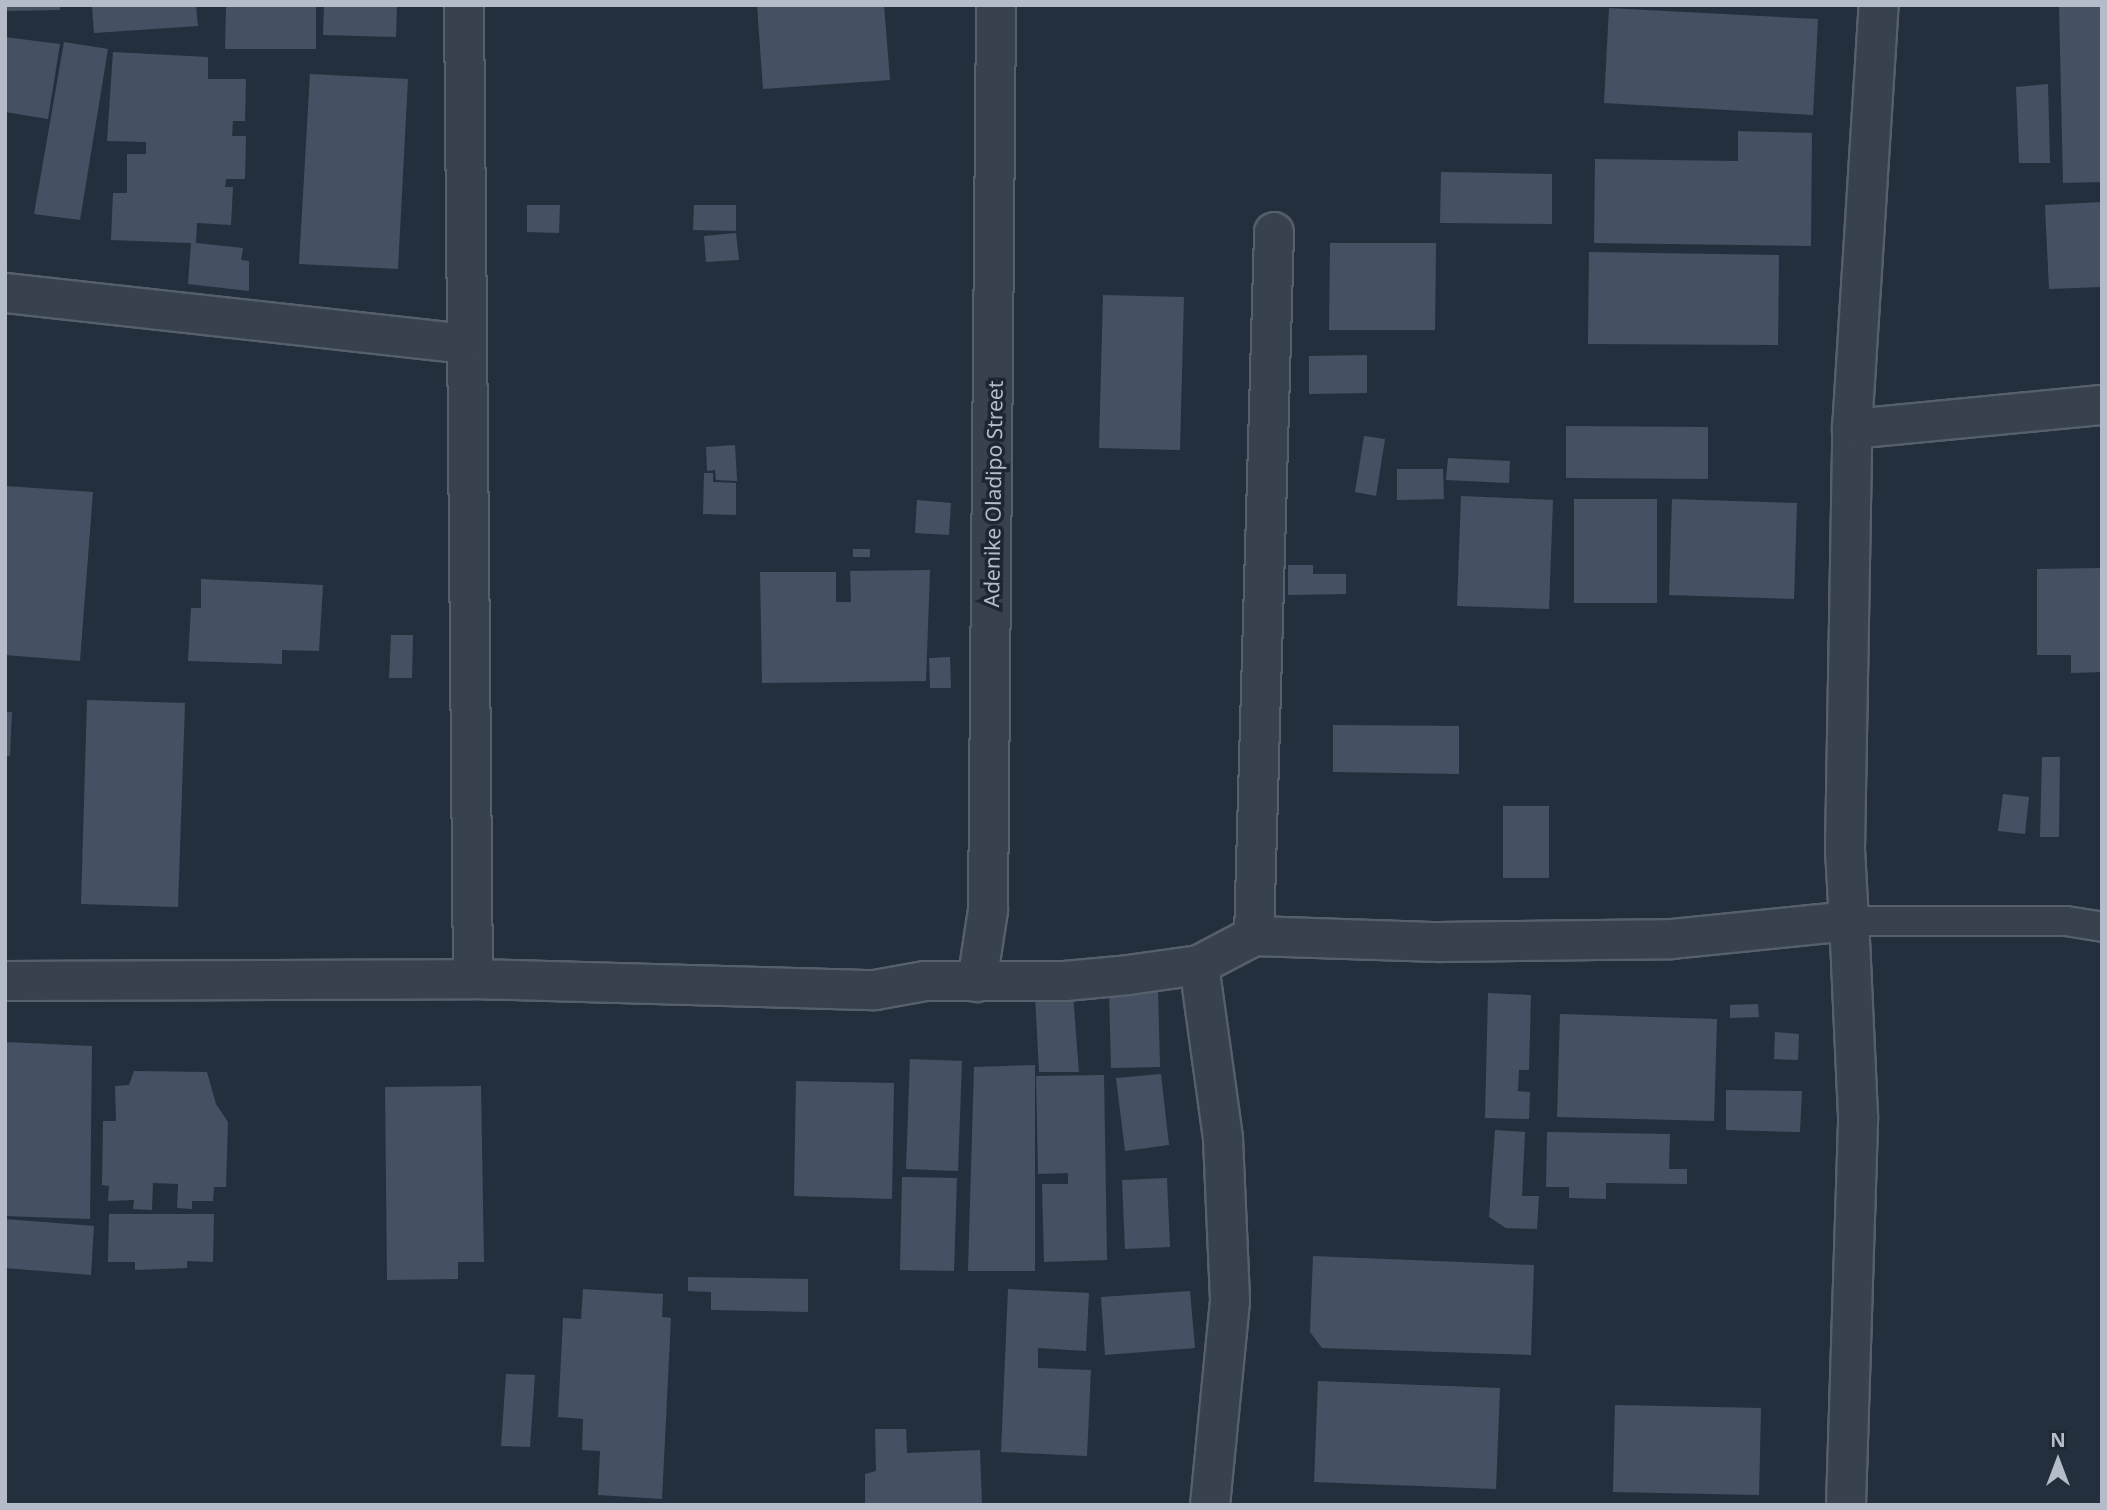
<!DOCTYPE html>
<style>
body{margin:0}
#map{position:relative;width:2107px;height:1510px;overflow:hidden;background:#242f3e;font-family:"Noto Sans",sans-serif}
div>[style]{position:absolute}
.building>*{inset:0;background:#455162}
.roads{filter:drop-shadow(2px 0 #565f6c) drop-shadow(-2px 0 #565f6c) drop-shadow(0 2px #565f6c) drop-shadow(0 -2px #565f6c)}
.lane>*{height:28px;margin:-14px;padding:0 14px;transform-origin:14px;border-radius:14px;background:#38414e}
.street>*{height:38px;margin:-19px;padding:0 19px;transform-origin:19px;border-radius:19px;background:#38414e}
span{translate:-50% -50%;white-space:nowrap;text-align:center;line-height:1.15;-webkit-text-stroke:7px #1d2633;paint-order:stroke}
.street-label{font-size:21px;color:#b4bcc9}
.frame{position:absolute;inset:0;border:7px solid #b4bcc9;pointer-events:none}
.north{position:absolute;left:2023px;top:1426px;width:70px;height:70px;-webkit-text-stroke:5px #1d2633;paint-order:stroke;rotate:0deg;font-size:19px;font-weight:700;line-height:28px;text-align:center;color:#b4bcc9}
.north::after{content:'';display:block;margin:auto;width:24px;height:32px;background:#b4bcc9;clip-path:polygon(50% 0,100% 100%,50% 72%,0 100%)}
</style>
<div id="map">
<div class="building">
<i style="clip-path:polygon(5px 5px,60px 5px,60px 10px,5px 11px)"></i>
<i style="clip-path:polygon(92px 5px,196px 5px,198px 26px,94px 33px)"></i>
<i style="clip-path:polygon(226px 5px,316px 5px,316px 49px,225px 49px)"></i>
<i style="clip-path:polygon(324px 5px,397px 5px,396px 37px,323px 35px)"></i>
<i style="clip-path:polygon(757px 5px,884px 5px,890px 80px,763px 89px)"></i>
<i style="clip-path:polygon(2059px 5px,2102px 5px,2102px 182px,2063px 183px)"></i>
<i style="clip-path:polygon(1609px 8px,1818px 19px,1813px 115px,1604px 103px)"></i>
<i style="clip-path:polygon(5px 37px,60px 44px,48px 119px,5px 112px)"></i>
<i style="clip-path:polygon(64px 42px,108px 49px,80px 220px,34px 214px)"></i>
<i style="clip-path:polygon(113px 52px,208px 57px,208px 79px,246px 79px,245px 121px,233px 121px,232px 136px,246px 136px,245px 179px,226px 179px,225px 187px,233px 187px,231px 225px,197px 223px,196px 243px,243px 248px,241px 260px,249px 261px,249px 291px,188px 284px,191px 243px,111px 240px,113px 193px,127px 193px,127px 154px,146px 154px,146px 142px,107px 141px)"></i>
<i style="clip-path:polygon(310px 74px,408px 79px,398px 269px,299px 264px)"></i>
<i style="clip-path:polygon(2048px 84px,2050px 163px,2019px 163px,2016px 87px)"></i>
<i style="clip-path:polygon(1738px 131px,1812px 133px,1811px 246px,1594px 243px,1595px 159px,1738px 161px)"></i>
<i style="clip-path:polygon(1441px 172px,1552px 174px,1552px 224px,1440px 223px)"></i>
<i style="clip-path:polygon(2102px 202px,2102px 287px,2049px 289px,2045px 205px)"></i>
<i style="clip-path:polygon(527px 205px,560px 205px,559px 233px,527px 232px)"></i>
<i style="clip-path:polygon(694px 205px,736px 205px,736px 231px,693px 230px)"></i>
<i style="clip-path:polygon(736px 233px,739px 260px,706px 262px,704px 236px)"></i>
<i style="clip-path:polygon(1330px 243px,1436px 243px,1435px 330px,1329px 330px)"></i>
<i style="clip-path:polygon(1589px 252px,1779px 255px,1778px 345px,1588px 344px)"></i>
<i style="clip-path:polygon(1103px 295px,1184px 297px,1180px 450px,1099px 448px)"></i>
<i style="clip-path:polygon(1367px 355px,1367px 393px,1309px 394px,1309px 356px)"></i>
<i style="clip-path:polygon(1566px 426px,1708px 427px,1708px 479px,1566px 478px)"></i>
<i style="clip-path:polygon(1364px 436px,1385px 439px,1376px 496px,1355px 492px)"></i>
<i style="clip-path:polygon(735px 445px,737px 481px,716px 480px,715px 470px,707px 471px,706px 447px)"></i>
<i style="clip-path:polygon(1448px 458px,1510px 461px,1509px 483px,1446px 480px)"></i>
<i style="clip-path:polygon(1397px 469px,1443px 469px,1444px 499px,1397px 500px)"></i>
<i style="clip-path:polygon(704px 473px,713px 473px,713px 482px,736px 483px,736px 515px,703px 514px)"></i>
<i style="clip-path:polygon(5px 486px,93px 492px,80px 661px,5px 655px)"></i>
<i style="clip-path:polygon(1461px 496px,1553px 500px,1549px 609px,1457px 606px)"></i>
<i style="clip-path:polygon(1574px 499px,1657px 499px,1657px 603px,1574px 603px)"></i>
<i style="clip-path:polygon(1672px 499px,1797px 503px,1794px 599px,1669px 595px)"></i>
<i style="clip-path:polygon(917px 500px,951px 503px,949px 535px,915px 533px)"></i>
<i style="clip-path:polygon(853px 549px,870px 549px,870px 557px,853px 557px)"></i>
<i style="clip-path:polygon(1288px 565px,1313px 565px,1313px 574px,1346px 574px,1346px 594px,1288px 595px)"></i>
<i style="clip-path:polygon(2102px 568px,2102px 672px,2071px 673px,2071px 655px,2037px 655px,2037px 569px)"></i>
<i style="clip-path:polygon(930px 570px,926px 681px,762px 683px,760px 572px,836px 572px,836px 602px,851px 602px,850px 571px)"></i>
<i style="clip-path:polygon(201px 579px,323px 585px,319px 651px,282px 650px,282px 664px,188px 661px,191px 608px,201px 608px)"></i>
<i style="clip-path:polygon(391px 635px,413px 635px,412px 678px,389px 678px)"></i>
<i style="clip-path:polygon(950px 657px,951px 688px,930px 688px,929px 658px)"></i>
<i style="clip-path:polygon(87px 700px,185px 703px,178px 907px,81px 904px)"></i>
<i style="clip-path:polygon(5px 712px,12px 712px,10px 756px,5px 756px)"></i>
<i style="clip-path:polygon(1333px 725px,1459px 726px,1459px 774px,1333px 772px)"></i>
<i style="clip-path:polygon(2042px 757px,2060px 757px,2059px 837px,2040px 837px)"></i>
<i style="clip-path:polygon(2003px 794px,2029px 797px,2025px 834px,1998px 831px)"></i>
<i style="clip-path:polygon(1503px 806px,1549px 806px,1549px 878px,1503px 878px)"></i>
<i style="clip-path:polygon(1158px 990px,1160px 1067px,1111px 1068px,1109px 991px)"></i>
<i style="clip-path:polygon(1488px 993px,1531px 995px,1529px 1070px,1519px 1070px,1518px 1091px,1530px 1092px,1529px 1119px,1485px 1118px)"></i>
<i style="clip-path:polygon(1035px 995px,1073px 995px,1079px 1072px,1039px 1072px)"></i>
<i style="clip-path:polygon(1758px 1004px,1759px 1017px,1730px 1018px,1730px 1005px)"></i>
<i style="clip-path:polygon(1560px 1014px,1717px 1019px,1714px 1121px,1557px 1117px)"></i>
<i style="clip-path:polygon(1775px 1032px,1799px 1034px,1798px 1060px,1774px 1059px)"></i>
<i style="clip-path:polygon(5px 1042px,92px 1046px,90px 1219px,5px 1216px)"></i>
<i style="clip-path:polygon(910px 1059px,962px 1061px,958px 1171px,906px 1169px)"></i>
<i style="clip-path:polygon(1035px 1065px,1035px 1271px,968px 1271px,974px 1067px)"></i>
<i style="clip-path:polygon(134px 1071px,207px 1072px,216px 1104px,228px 1122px,226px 1187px,214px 1187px,213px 1201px,192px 1201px,192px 1209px,177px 1208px,178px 1184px,153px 1183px,152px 1210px,133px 1209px,134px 1200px,108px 1201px,109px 1186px,102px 1185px,103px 1121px,116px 1121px,115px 1086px,129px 1085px)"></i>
<i style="clip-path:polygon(1161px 1074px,1169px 1145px,1125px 1151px,1116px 1078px)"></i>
<i style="clip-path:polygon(1104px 1075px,1107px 1260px,1044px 1262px,1042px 1184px,1068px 1184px,1068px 1173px,1038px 1174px,1036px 1076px)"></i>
<i style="clip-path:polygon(796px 1081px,894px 1083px,892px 1199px,794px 1196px)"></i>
<i style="clip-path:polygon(481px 1086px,484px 1262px,458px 1262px,458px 1279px,387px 1280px,385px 1087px)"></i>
<i style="clip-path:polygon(1726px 1090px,1802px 1091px,1800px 1132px,1726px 1130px)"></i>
<i style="clip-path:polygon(1495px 1130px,1525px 1132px,1522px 1196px,1539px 1196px,1537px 1229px,1506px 1228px,1489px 1217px)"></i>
<i style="clip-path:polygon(1547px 1132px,1670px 1134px,1669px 1169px,1687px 1169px,1687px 1184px,1606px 1183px,1606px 1199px,1569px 1198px,1569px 1187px,1546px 1187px)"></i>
<i style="clip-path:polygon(902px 1177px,957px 1178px,954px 1271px,900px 1270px)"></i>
<i style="clip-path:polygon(1167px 1178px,1170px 1247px,1125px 1249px,1122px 1180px)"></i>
<i style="clip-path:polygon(109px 1214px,214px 1214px,213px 1262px,187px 1261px,187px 1268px,135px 1270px,135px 1262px,108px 1262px)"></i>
<i style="clip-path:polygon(5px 1219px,94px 1226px,91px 1275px,5px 1268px)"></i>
<i style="clip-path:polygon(1313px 1256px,1534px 1265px,1531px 1355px,1322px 1348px,1310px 1332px)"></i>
<i style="clip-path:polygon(688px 1277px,808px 1279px,808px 1312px,711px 1310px,711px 1292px,688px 1291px)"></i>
<i style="clip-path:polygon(583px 1289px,663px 1294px,662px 1317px,671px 1318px,662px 1499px,598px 1495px,600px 1451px,582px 1450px,583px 1419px,558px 1417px,563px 1318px,581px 1319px)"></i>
<i style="clip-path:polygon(1008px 1289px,1089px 1293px,1086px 1351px,1038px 1348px,1038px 1368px,1091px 1370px,1087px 1456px,1001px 1452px)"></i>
<i style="clip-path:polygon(1190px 1291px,1195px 1348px,1105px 1355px,1101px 1297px)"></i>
<i style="clip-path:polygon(506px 1374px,535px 1375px,530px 1447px,501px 1446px)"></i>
<i style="clip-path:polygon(1318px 1381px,1500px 1388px,1496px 1489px,1314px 1482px)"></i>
<i style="clip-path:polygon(1615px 1405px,1761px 1408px,1759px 1495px,1613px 1492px)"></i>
<i style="clip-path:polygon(875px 1429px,906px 1429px,907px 1453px,980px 1450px,982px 1505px,865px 1505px,865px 1474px,876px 1471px)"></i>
</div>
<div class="roads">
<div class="lane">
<i style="left:1849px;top:921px;width:217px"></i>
<i style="left:2066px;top:921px;width:36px;rotate:9deg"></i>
</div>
<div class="street">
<i style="left:464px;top:5px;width:974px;rotate:89.47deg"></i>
<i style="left:5px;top:293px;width:462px;rotate:6.3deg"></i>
<i style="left:1852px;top:429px;width:251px;rotate:-5.5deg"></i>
<i style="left:1254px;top:936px;width:704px;rotate:-88.37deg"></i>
<i style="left:1199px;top:965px;width:176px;rotate:82.1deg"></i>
<i style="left:1223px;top:1139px;width:162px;rotate:87.5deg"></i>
<i style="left:1230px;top:1301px;width:205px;rotate:95.6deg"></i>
<i style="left:5px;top:981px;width:468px;rotate:-0.2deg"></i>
<i style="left:473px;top:979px;width:402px;rotate:1.6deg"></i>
<i style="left:875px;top:990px;width:51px;rotate:-10.2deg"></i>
<i style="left:925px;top:981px;width:140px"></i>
<i style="left:1065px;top:981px;width:63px;rotate:-5.4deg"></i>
<i style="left:1128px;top:975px;width:72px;rotate:-8deg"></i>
<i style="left:1199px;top:965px;width:62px;rotate:-27.8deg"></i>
<i style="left:1254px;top:936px;width:185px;rotate:1.9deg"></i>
<i style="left:1439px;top:942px;width:233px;rotate:-0.7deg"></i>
<i style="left:1672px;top:939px;width:178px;rotate:-5.8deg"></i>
<i style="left:1849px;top:921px;width:71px;rotate:-93.2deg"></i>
<i style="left:1845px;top:850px;width:421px;rotate:-89deg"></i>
<i style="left:1852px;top:429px;width:425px;rotate:-86.4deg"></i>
<i style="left:977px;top:982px;width:73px;rotate:-81.3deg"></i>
<i style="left:988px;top:910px;width:905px;rotate:-89.49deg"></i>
<i style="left:1846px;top:1505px;width:389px;rotate:-88.2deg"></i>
<i style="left:1858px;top:1116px;width:195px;rotate:-92.6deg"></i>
</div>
</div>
<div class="street-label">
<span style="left:993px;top:494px;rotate:-89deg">Adenike Oladipo Street</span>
</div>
<div class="frame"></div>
<div class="north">N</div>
</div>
